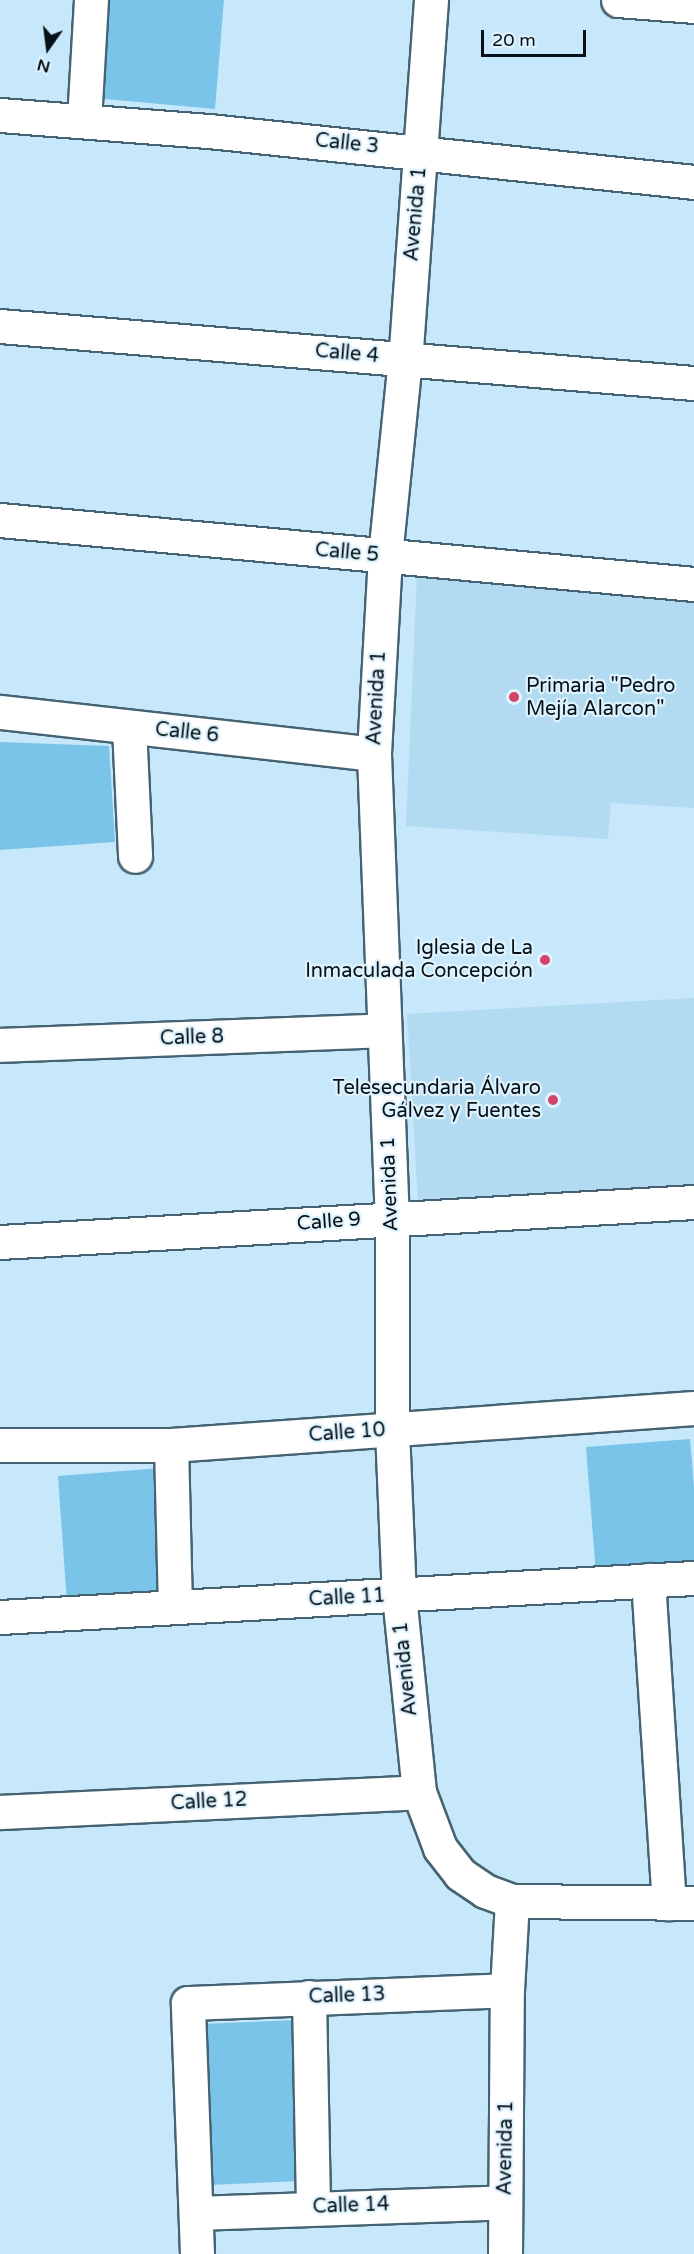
<!DOCTYPE html>
<meta charset="utf-8">
<style>
body{margin:0}
#map{position:relative;width:694px;height:2254px;overflow:hidden;background:#c7e8fa;font-family:"Varela Round",sans-serif}
div>[style]{position:absolute}
.built>*{inset:0;background:#b2dbf1}
.green>*{inset:0;background:#7ac4ea}
.roads{filter:drop-shadow(2px 0 #456372) drop-shadow(-2px 0 #456372) drop-shadow(0 2px #456372) drop-shadow(0 -2px #456372)}
.minor>*{height:33px;margin:-16.5px;padding:0 16.5px;transform-origin:16.5px;border-radius:16.5px;background:#fff}
.dots>*{width:16px;height:16px;translate:-50% -50%;box-sizing:border-box;border:3px solid #dff3fe;border-radius:50%}
span{translate:-50% -50%;white-space:nowrap;text-align:center;line-height:1.15;-webkit-text-stroke:4.5px #dff3fe;paint-order:stroke}
.street-label{font-size:20px;color:#061117}
.poi-label{font-size:20px;color:#061117}
.left{translate:0 -50%;text-align:left}
.right{translate:-100% -50%;text-align:right}
.north{position:absolute;left:18px;top:18px;width:60px;height:60px;-webkit-text-stroke:4px #dff3fe;paint-order:stroke;rotate:194deg;font-size:16px;font-weight:700;line-height:24px;text-align:center;color:#061117}
.north::after{content:'';display:block;margin:auto;width:21px;height:27px;background:#061117;clip-path:polygon(50% 0,100% 100%,50% 72%,0 100%)}
.scale{position:absolute;left:481px;top:30px;width:105px;height:27px;box-sizing:border-box;border:3px solid #061117;border-top:0;padding-left:8px;font-size:18px;line-height:21px;white-space:nowrap;color:#061117;-webkit-text-stroke:4px #dff3fe;paint-order:stroke}
</style>
<div id="map">
<div class="built">
<i style="clip-path:polygon(417px 574px,694px 597px,694px 808px,611px 803px,608px 839px,406px 826px)"></i>
<i style="clip-path:polygon(694px 998px,694px 1185px,418px 1201px,407px 1014px)"></i>
</div>
<div class="green">
<i style="clip-path:polygon(102px 0,224px 0,215px 109px,94px 98px)"></i>
<i style="clip-path:polygon(0 742px,109px 746px,115px 842px,0 850px)"></i>
<i style="clip-path:polygon(690px 1439px,694px 1488px,694px 1568px,596px 1575px,586px 1447px)"></i>
<i style="clip-path:polygon(161px 1468px,170px 1595px,67px 1603px,58px 1476px)"></i>
<i style="clip-path:polygon(295px 2020px,302px 2181px,208px 2185px,201px 2024px)"></i>
</div>
<div class="roads">
<div class="minor">
<i style="left:431px;top:0;width:360px;rotate:94.1deg"></i>
<i style="left:405px;top:359px;width:198px;rotate:95.8deg"></i>
<i style="left:385px;top:556px;width:198px;rotate:93.2deg"></i>
<i style="left:374px;top:754px;width:464px;rotate:87.8deg"></i>
<i style="left:392px;top:1218px;width:212px;rotate:90deg"></i>
<i style="left:392px;top:1430px;width:165px;rotate:87.6deg"></i>
<i style="left:399px;top:1595px;width:198px;rotate:84.2deg"></i>
<i style="left:419px;top:1792px;width:60px;rotate:69.4deg"></i>
<i style="left:440px;top:1848px;width:33px;rotate:52deg"></i>
<i style="left:460px;top:1874px;width:30px;rotate:34deg"></i>
<i style="left:485px;top:1891px;width:29px;rotate:20deg"></i>
<i style="left:512px;top:1901px;width:182px;rotate:0.6deg"></i>
<i style="left:618px;top:0;width:76px;rotate:4.5deg"></i>
<i style="left:0;top:115px;width:210px;rotate:4.4deg"></i>
<i style="left:209px;top:131px;width:488px;rotate:6deg"></i>
<i style="left:84px;top:121px;width:121px;rotate:-86.7deg"></i>
<i style="left:0;top:326px;width:696px;rotate:4.7deg"></i>
<i style="left:0;top:520px;width:697px;rotate:5.27deg"></i>
<i style="left:0;top:712px;width:376px;rotate:6.4deg"></i>
<i style="left:129px;top:727px;width:129px;rotate:87.3deg"></i>
<i style="left:0;top:1045px;width:384px;rotate:-2.2deg"></i>
<i style="left:0;top:1242px;width:695px;rotate:-3.3deg"></i>
<i style="left:0;top:1445px;width:171px"></i>
<i style="left:171px;top:1445px;width:524px;rotate:-4.05deg"></i>
<i style="left:171px;top:1445px;width:161px;rotate:88.6deg"></i>
<i style="left:648px;top:1580px;width:324px;rotate:86.3deg"></i>
<i style="left:0;top:1617px;width:695px;rotate:-3.22deg"></i>
<i style="left:0;top:1812px;width:419px;rotate:-2.7deg"></i>
<i style="left:309px;top:1997px;width:210px;rotate:88.9deg"></i>
<i style="left:197px;top:2213px;width:308px;rotate:-2deg"></i>
<i style="left:197px;top:2254px;width:251px;rotate:-92.1deg"></i>
<i style="left:188px;top:2003px;width:319px;rotate:-2.3deg"></i>
<i style="left:505px;top:2254px;width:264px;rotate:-89.6deg"></i>
<i style="left:507px;top:1990px;width:89px;rotate:-86.8deg"></i>
</div>
</div>
<div class="dots">
<i style="left:514px;top:697px;background:#d2446b"></i>
<i style="left:545px;top:960px;background:#d2446b"></i>
<i style="left:553px;top:1100px;background:#d2446b"></i>
</div>
<div class="street-label">
<span style="left:347px;top:144px;rotate:6deg">Calle 3</span>
<span style="left:416px;top:214px;rotate:-85deg">Avenida 1</span>
<span style="left:347px;top:354px;rotate:5deg">Calle 4</span>
<span style="left:347px;top:553px;rotate:5deg">Calle 5</span>
<span style="left:377px;top:698px;rotate:-87deg">Avenida 1</span>
<span style="left:187px;top:733px;rotate:6deg">Calle 6</span>
<span style="left:192px;top:1038px;rotate:-2deg">Calle 8</span>
<span style="left:390px;top:1184px;rotate:-92deg">Avenida 1</span>
<span style="left:329px;top:1222px;rotate:-4deg">Calle 9</span>
<span style="left:347px;top:1433px;rotate:-4deg">Calle 10</span>
<span style="left:347px;top:1598px;rotate:-3deg">Calle 11</span>
<span style="left:406px;top:1669px;rotate:-96deg">Avenida 1</span>
<span style="left:209px;top:1802px;rotate:-3deg">Calle 12</span>
<span style="left:347px;top:1996px;rotate:-2deg">Calle 13</span>
<span style="left:506px;top:2148px;rotate:-89deg">Avenida 1</span>
<span style="left:351px;top:2206px;rotate:-2deg">Calle 14</span>
</div>
<div class="poi-label">
<span class="left" style="left:526px;top:698px">Primaria "Pedro<br>Mejía Alarcon"</span>
<span class="right" style="left:533px;top:960px">Iglesia de La<br>Inmaculada Concepción</span>
<span class="right" style="left:541px;top:1100px">Telesecundaria Álvaro<br>Gálvez y Fuentes</span>
</div>
<div class="north">N</div>
<div class="scale">20 m</div>
</div>
